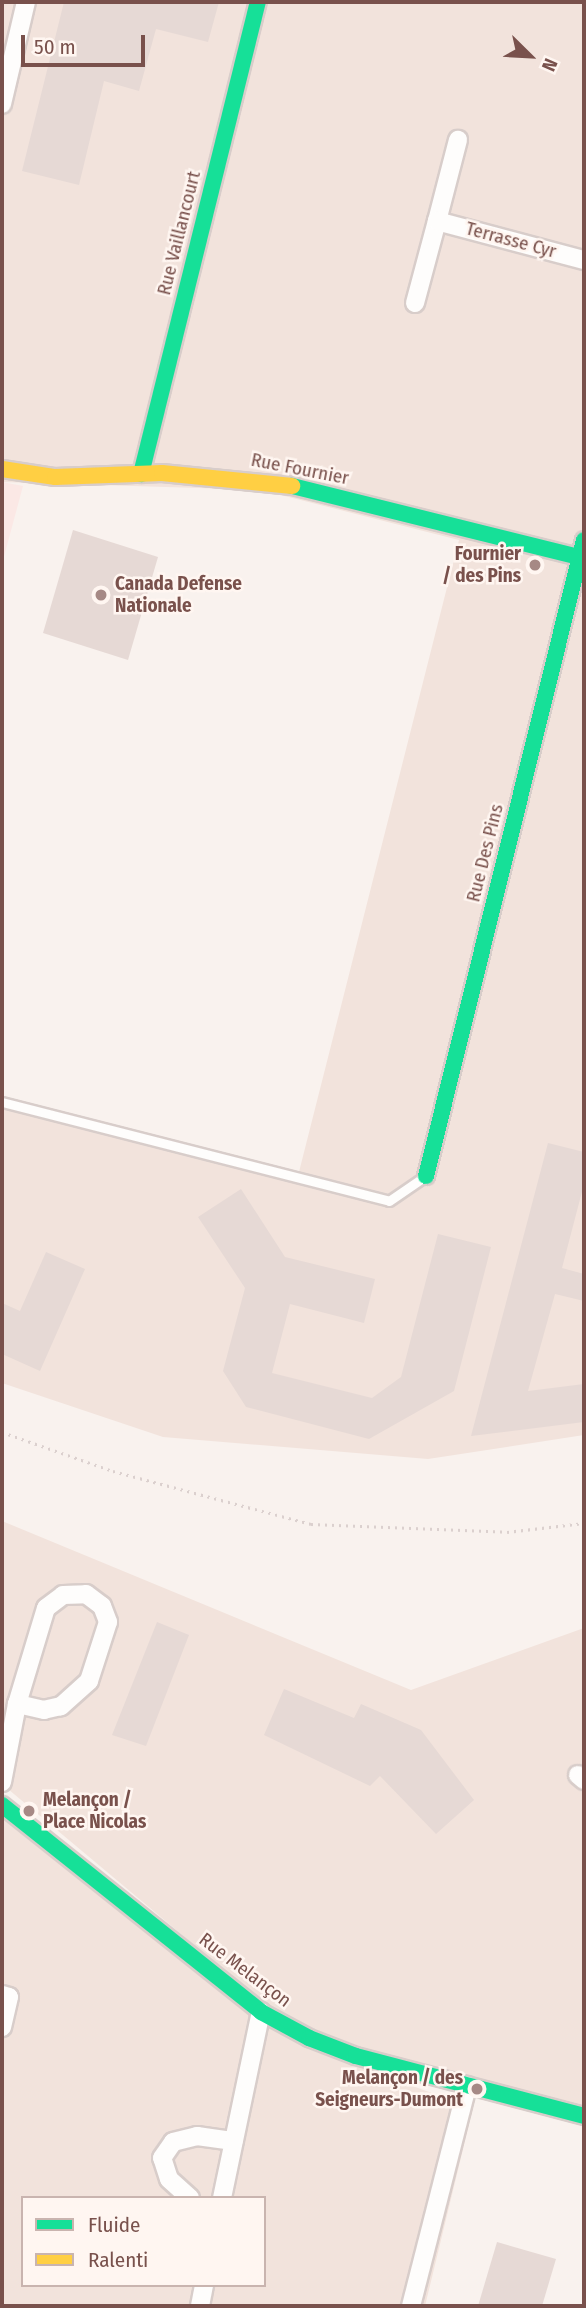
<!DOCTYPE html>
<meta charset="utf-8">
<style>
body{margin:0}
#map{position:relative;width:586px;height:2308px;overflow:hidden;background:#f9f2ee;font-family:"Fira Sans Condensed",sans-serif}
div>[style]{position:absolute}
.residential>*{inset:0;background:#f2e3dc}
.commercial>*{inset:0;background:#fbe8e5}
.building>*{inset:0;background:#e6d9d5}
.path>*{height:2.5px;margin-top:-1.25px;transform-origin:0;background:repeating-linear-gradient(90deg,#dbd0ce 0 2px,transparent 0 7px)}
.roads{filter:drop-shadow(2px 0 #d8cdca) drop-shadow(-2px 0 #d8cdca) drop-shadow(0 2px #d8cdca) drop-shadow(0 -2px #d8cdca)}
.lane>*{height:9px;margin:-4.5px;padding:0 4.5px;transform-origin:4.5px;border-radius:4.5px;background:#fefdfc}
.street>*{height:18px;margin:-9px;padding:0 9px;transform-origin:9px;border-radius:9px;background:#fefdfc}
.fast>*{height:16px;margin:-8px;padding:0 8px;transform-origin:8px;border-radius:8px;background:#16e098}
.slow>*{height:16px;margin:-8px;padding:0 8px;transform-origin:8px;border-radius:8px;background:#ffcf43}
.dots>*{width:19px;height:19px;translate:-50% -50%;box-sizing:border-box;border:4px solid #fff6f1;border-radius:50%}
span{translate:-50% -50%;white-space:nowrap;text-align:center;line-height:1.15;-webkit-text-stroke:5px #fff6f1;paint-order:stroke}
.street-label{font-size:19px;color:#79514c}
.poi-label{font-size:19px;color:#79514c;font-weight:700}
.right{translate:-100% -50%;text-align:right}
.left{translate:0 -50%;text-align:left}
.frame{position:absolute;inset:0;border:4px solid #79514c;pointer-events:none}
.legend{position:absolute;left:21px;top:2196px;width:245px;height:91px;box-sizing:border-box;background:#fff6f1;border:2px solid #c9b4af;margin:0;padding:9px 12px;list-style:none;font-size:21px;color:#79514c}
.legend li{display:flex;align-items:center;gap:14px;height:35px}
.legend b{width:35px;border:2px solid #c9b4af}
.north{position:absolute;left:495px;top:21px;width:70px;height:70px;-webkit-text-stroke:5px #fff6f1;paint-order:stroke;rotate:114deg;font-size:19px;font-weight:700;line-height:28px;text-align:center;color:#79514c}
.north::after{content:'';display:block;margin:auto;width:24px;height:32px;background:#79514c;clip-path:polygon(50% 0,100% 100%,50% 72%,0 100%)}
.scale{position:absolute;left:21px;top:35px;width:124px;height:32px;box-sizing:border-box;border:4px solid #79514c;border-top:0;padding-left:9px;font-size:21px;line-height:24px;white-space:nowrap;color:#79514c;-webkit-text-stroke:5px #fff6f1;paint-order:stroke}
</style>
<div id="map">
<div class="residential">
<i style="clip-path:polygon(2px 2px,584px 2px,584px 1435px,428px 1459px,163px 1437px,2px 1383px,2px 1096px,299px 1172px,459px 540px,261px 490px,2px 482px)"></i>
<i style="clip-path:polygon(2px 1521px,411px 1690px,584px 1628px,584px 2105px,391px 2057px,318px 2032px,266px 2005px,2px 1784px)"></i>
<i style="clip-path:polygon(evenodd,2px 1811px,300px 2045px,473px 2108px,425px 2306px,2px 2306px,2px 1811px,23px 2198px,264px 2198px,264px 2285px,23px 2285px,23px 2198px)"></i>
</div>
<div class="commercial">
<i style="clip-path:polygon(2px 482px,23px 486px,2px 564px)"></i>
</div>
<div class="building">
<i style="clip-path:polygon(64px 2px,219px 2px,208px 42px,156px 29px,139px 91px,104px 81px,79px 185px,22px 171px)"></i>
<i style="clip-path:polygon(73px 530px,158px 557px,128px 660px,43px 633px)"></i>
<i style="clip-path:polygon(548px 1143px,584px 1152px,584px 1184px,562px 1268px,584px 1274px,584px 1301px,555px 1294px,528px 1391px,584px 1384px,584px 1422px,471px 1436px)"></i>
<i style="clip-path:polygon(241px 1189px,285px 1257px,375px 1279px,364px 1323px,290px 1304px,272px 1373px,372px 1398px,401px 1377px,438px 1234px,491px 1247px,454px 1391px,369px 1439px,246px 1407px,223px 1371px,245px 1288px,198px 1217px)"></i>
<i style="clip-path:polygon(46px 1252px,85px 1269px,40px 1371px,2px 1354px,2px 1303px,20px 1311px)"></i>
<i style="clip-path:polygon(157px 1622px,189px 1635px,146px 1746px,112px 1735px)"></i>
<i style="clip-path:polygon(284px 1689px,354px 1718px,361px 1704px,421px 1730px,474px 1800px,436px 1834px,380px 1776px,370px 1786px,264px 1735px)"></i>
<i style="clip-path:polygon(497px 2242px,556px 2259px,542px 2306px,478px 2306px)"></i>
</div>
<div class="path">
<i style="left:2px;top:1432px;width:118px;rotate:19.4deg"></i>
<i style="left:113px;top:1471px;width:205px;rotate:15deg"></i>
<i style="left:311px;top:1524px;width:196px;rotate:2.3deg"></i>
<i style="left:507px;top:1532px;width:78px;rotate:-6.7deg"></i>
</div>
<div class="roads">
<div class="lane">
<i style="left:2px;top:1102px;width:399px;rotate:14.3deg"></i>
<i style="left:389px;top:1201px;width:42px;rotate:-34.4deg"></i>
</div>
<div class="street">
<i style="left:2px;top:104px;width:105px;rotate:-76.8deg"></i>
<i style="left:437px;top:221px;width:84px;rotate:-75.5deg"></i>
<i style="left:415px;top:303px;width:85px;rotate:-75deg"></i>
<i style="left:437px;top:221px;width:152px;rotate:14.9deg"></i>
<i style="left:578px;top:1775px;width:8px;rotate:40deg"></i>
<i style="left:2px;top:1782px;width:79px;rotate:-79.1deg"></i>
<i style="left:17px;top:1704px;width:100px;rotate:-73.2deg"></i>
<i style="left:46px;top:1608px;width:21px;rotate:-37deg"></i>
<i style="left:63px;top:1595px;width:23px;rotate:-2deg"></i>
<i style="left:86px;top:1594px;width:20px;rotate:37deg"></i>
<i style="left:102px;top:1606px;width:17px;rotate:69deg"></i>
<i style="left:108px;top:1622px;width:62px;rotate:107.9deg"></i>
<i style="left:89px;top:1681px;width:38px;rotate:138deg"></i>
<i style="left:61px;top:1706px;width:17px;rotate:167deg"></i>
<i style="left:44px;top:1710px;width:28px;rotate:-167deg"></i>
<i style="left:2px;top:1995px;width:7px;rotate:16deg"></i>
<i style="left:9px;top:1997px;width:31px;rotate:103deg"></i>
<i style="left:190px;top:2198px;width:28px;rotate:-138deg"></i>
<i style="left:169px;top:2179px;width:22px;rotate:-108deg"></i>
<i style="left:162px;top:2158px;width:19px;rotate:-55deg"></i>
<i style="left:173px;top:2142px;width:25px;rotate:-14deg"></i>
<i style="left:197px;top:2136px;width:37px;rotate:8deg"></i>
<i style="left:222px;top:2198px;width:190px;rotate:-78.2deg"></i>
<i style="left:200px;top:2306px;width:21px;rotate:-79deg"></i>
<i style="left:411px;top:2306px;width:227px;rotate:-75.7deg"></i>
</div>
<div class="fast">
<i style="left:141px;top:474px;width:486px;rotate:-76.1deg"></i>
<i style="left:292px;top:486px;width:301px;rotate:13.9deg"></i>
<i style="left:426px;top:1176px;width:655px;rotate:-76.05deg"></i>
<i style="left:2px;top:1805px;width:332px;rotate:38.6deg"></i>
<i style="left:261px;top:2012px;width:55px;rotate:28.4deg"></i>
<i style="left:309px;top:2038px;width:50px;rotate:21deg"></i>
<i style="left:356px;top:2056px;width:236px;rotate:14.7deg"></i>
</div>
<div class="slow">
<i style="left:2px;top:469px;width:54px;rotate:8.6deg"></i>
<i style="left:55px;top:477px;width:107px;rotate:-2.1deg"></i>
<i style="left:162px;top:473px;width:131px;rotate:5.7deg"></i>
</div>
</div>
<div class="dots">
<i style="left:535px;top:565px;background:#a68985"></i>
<i style="left:101px;top:595px;background:#a68985"></i>
<i style="left:29px;top:1811px;background:#a68985"></i>
<i style="left:477px;top:2089px;background:#a68985"></i>
</div>
<div class="street-label">
<span style="left:179px;top:233px;rotate:-76deg">Rue Vaillancourt</span>
<span style="left:511px;top:240px;rotate:15deg">Terrasse Cyr</span>
<span style="left:300px;top:469px;rotate:11deg">Rue Fournier</span>
<span style="left:485px;top:853px;rotate:-76deg">Rue Des Pins</span>
<span style="left:245px;top:1970px;rotate:37deg">Rue Melançon</span>
</div>
<div class="poi-label">
<span class="right" style="left:521px;top:565px">Fournier<br>/ des Pins</span>
<span class="left" style="left:115px;top:595px">Canada Defense<br>Nationale</span>
<span class="left" style="left:43px;top:1811px">Melançon /<br>Place Nicolas</span>
<span class="right" style="left:463px;top:2089px">Melançon / des<br>Seigneurs-Dumont</span>
</div>
<div class="frame"></div>
<ul class="legend">
<li><b style="height:9px;background:#16e098"></b>Fluide</li>
<li><b style="height:9px;background:#ffcf43"></b>Ralenti</li>
</ul>
<div class="north">N</div>
<div class="scale">50 m</div>
</div>
